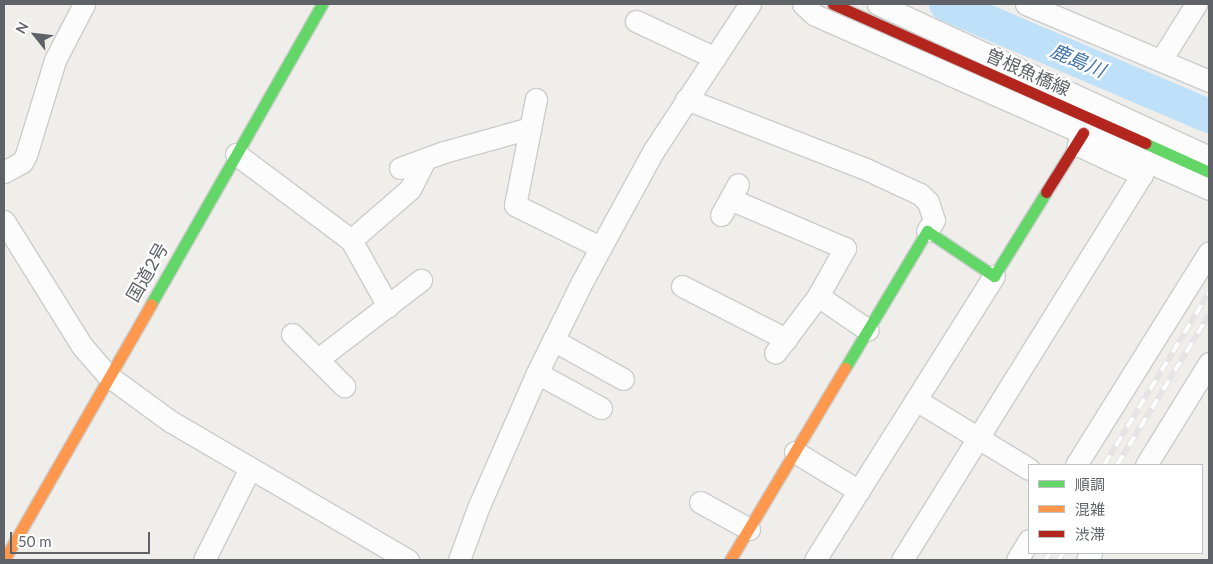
<!DOCTYPE html>
<meta charset="utf-8">
<style>
body{margin:0}
#map{position:relative;width:1213px;height:564px;overflow:hidden;background:#efeeea;font-family:Lato,"Noto Sans JP",sans-serif}
div>[style]{position:absolute}
.river>*{height:34px;margin:-17px;padding:0 17px;transform-origin:17px;border-radius:17px;background:#bfe0f9}
.roads{filter:drop-shadow(1px 0 #cbcccc) drop-shadow(-1px 0 #cbcccc) drop-shadow(0 1px #cbcccc) drop-shadow(0 -1px #cbcccc)}
.street>*{height:21px;margin:-10.5px;padding:0 10.5px;transform-origin:10.5px;border-radius:10.5px;background:#fdfcfc}
.fast>*{height:11px;margin:-5.5px;padding:0 5.5px;transform-origin:5.5px;border-radius:5.5px;background:#63d668}
.slow>*{height:11px;margin:-5.5px;padding:0 5.5px;transform-origin:5.5px;border-radius:5.5px;background:#ff974d}
.jam>*{height:11px;margin:-5.5px;padding:0 5.5px;transform-origin:5.5px;border-radius:5.5px;background:#b3261e}
.rail>*{height:5.5px;margin-top:-2.75px;transform-origin:0;background:repeating-linear-gradient(90deg,#fff 0 11px,#e4e4e4 0 22px);box-sizing:border-box;border-block:1px solid #e4e4e4}
span{translate:-50% -50%;white-space:nowrap;text-align:center;line-height:1.15;-webkit-text-stroke:4.5px #fff;paint-order:stroke}
.street-label{font-size:18px;color:#5f6368}
.water-label{font-size:19px;color:#4174aa;font-style:italic}
.frame{position:absolute;inset:0;border:5px solid #5f6368;pointer-events:none}
.legend{position:absolute;left:1028px;top:464px;width:175px;height:90px;box-sizing:border-box;background:#fff;border:1px solid #bfc1c3;margin:0;padding:6px 9px;list-style:none;font-size:15px;color:#5f6368}
.legend li{display:flex;align-items:center;gap:10px;height:25px}
.legend b{width:25px;border:1px solid #bfc1c3}
.north{position:absolute;left:10px;top:10px;width:50px;height:50px;-webkit-text-stroke:4px #fff;paint-order:stroke;rotate:299deg;font-size:14px;font-weight:700;line-height:20px;text-align:center;color:#5f6368}
.north::after{content:'';display:block;margin:auto;width:18px;height:22px;background:#5f6368;clip-path:polygon(50% 0,100% 100%,50% 72%,0 100%)}
.scale{position:absolute;left:10px;top:532px;width:140px;height:22px;box-sizing:border-box;border:2px solid #5f6368;border-top:0;padding-left:6px;font-size:15px;line-height:18px;white-space:nowrap;color:#5f6368;-webkit-text-stroke:4px #fff;paint-order:stroke}
</style>
<div id="map">
<div class="river">
<i style="left:946px;top:4px;width:286px;rotate:23.1deg"></i>
</div>
<div class="roads">
<div class="street">
<i style="left:803px;top:4px;width:16px;rotate:43deg"></i>
<i style="left:815px;top:15px;width:431px;rotate:23.8deg"></i>
<i style="left:878px;top:4px;width:365px;rotate:24.8deg"></i>
<i style="left:1026px;top:4px;width:199px;rotate:22.8deg"></i>
<i style="left:636px;top:21px;width:87px;rotate:25.1deg"></i>
<i style="left:1161px;top:60px;width:66px;rotate:-58deg"></i>
<i style="left:536px;top:99px;width:108px;rotate:101.2deg"></i>
<i style="left:515px;top:205px;width:95px;rotate:26.3deg"></i>
<i style="left:686px;top:99px;width:195px;rotate:21.3deg"></i>
<i style="left:868px;top:170px;width:57px;rotate:24.8deg"></i>
<i style="left:920px;top:194px;width:11px;rotate:45deg"></i>
<i style="left:928px;top:202px;width:19px;rotate:72deg"></i>
<i style="left:934px;top:220px;width:13px;rotate:122deg"></i>
<i style="left:236px;top:154px;width:144px;rotate:36.8deg"></i>
<i style="left:351px;top:240px;width:76px;rotate:60.7deg"></i>
<i style="left:400px;top:168px;width:47px;rotate:-20deg"></i>
<i style="left:444px;top:152px;width:89px;rotate:-15.6deg"></i>
<i style="left:4px;top:172px;width:21px;rotate:-29deg"></i>
<i style="left:22px;top:162px;width:8px;rotate:-60deg"></i>
<i style="left:26px;top:155px;width:99px;rotate:-73deg"></i>
<i style="left:55px;top:60px;width:63px;rotate:-62.6deg"></i>
<i style="left:730px;top:199px;width:125px;rotate:23.1deg"></i>
<i style="left:845px;top:248px;width:55px;rotate:119.4deg"></i>
<i style="left:818px;top:296px;width:71px;rotate:127deg"></i>
<i style="left:721px;top:215px;width:35px;rotate:-61deg"></i>
<i style="left:4px;top:221px;width:147px;rotate:58deg"></i>
<i style="left:82px;top:346px;width:38px;rotate:49deg"></i>
<i style="left:107px;top:375px;width:78px;rotate:36.1deg"></i>
<i style="left:170px;top:421px;width:276px;rotate:30.3deg"></i>
<i style="left:351px;top:240px;width:78px;rotate:-40.8deg"></i>
<i style="left:410px;top:189px;width:34px;rotate:-63deg"></i>
<i style="left:682px;top:286px;width:117px;rotate:27deg"></i>
<i style="left:818px;top:296px;width:60px;rotate:34.2deg"></i>
<i style="left:292px;top:334px;width:74px;rotate:45deg"></i>
<i style="left:553px;top:340px;width:80px;rotate:29.1deg"></i>
<i style="left:318px;top:359px;width:130px;rotate:-37.5deg"></i>
<i style="left:537px;top:373px;width:73px;rotate:28.7deg"></i>
<i style="left:916px;top:400px;width:132px;rotate:31.4deg"></i>
<i style="left:795px;top:452px;width:75px;rotate:31.4deg"></i>
<i style="left:1076px;top:465px;width:251px;rotate:-58deg"></i>
<i style="left:1146px;top:465px;width:120px;rotate:-58.3deg"></i>
<i style="left:700px;top:502px;width:56px;rotate:28.9deg"></i>
<i style="left:204px;top:560px;width:103px;rotate:-63.4deg"></i>
<i style="left:459px;top:560px;width:55px;rotate:-69.9deg"></i>
<i style="left:478px;top:508px;width:147px;rotate:-66.4deg"></i>
<i style="left:537px;top:373px;width:104px;rotate:-63.7deg"></i>
<i style="left:583px;top:280px;width:148px;rotate:-61.4deg"></i>
<i style="left:654px;top:150px;width:175px;rotate:-56.7deg"></i>
<i style="left:815px;top:560px;width:336px;rotate:-57.8deg"></i>
<i style="left:902px;top:560px;width:454px;rotate:-58.1deg"></i>
<i style="left:1142px;top:175px;width:71px;rotate:-154.9deg"></i>
<i style="left:1017px;top:560px;width:23px;rotate:-59deg"></i>
<i style="left:1087px;top:560px;width:8px;rotate:-60deg"></i>
</div>
<div class="fast">
<i style="left:1145px;top:143px;width:70px;rotate:24.4deg"></i>
<i style="left:151px;top:304px;width:345px;rotate:-60.3deg"></i>
<i style="left:845px;top:368px;width:160px;rotate:-59.1deg"></i>
<i style="left:927px;top:231px;width:81px;rotate:33.9deg"></i>
<i style="left:994px;top:276px;width:99px;rotate:-58.2deg"></i>
</div>
<div class="slow">
<i style="left:4px;top:560px;width:295px;rotate:-60.1deg"></i>
<i style="left:730px;top:560px;width:224px;rotate:-59.1deg"></i>
</div>
<div class="jam">
<i style="left:833px;top:4px;width:342px;rotate:24deg"></i>
<i style="left:1046px;top:192px;width:70px;rotate:-57.9deg"></i>
</div>
</div>
<div class="rail">
<i style="left:1104px;top:465px;width:202px;rotate:-58.7deg"></i>
<i style="left:1117px;top:465px;width:176px;rotate:-58.5deg"></i>
<i style="left:1045px;top:560px;width:9px;rotate:-54deg"></i>
<i style="left:1058px;top:560px;width:9px;rotate:-54deg"></i>
</div>
<div class="street-label">
<span style="left:1028px;top:72px;rotate:24deg">曽根魚橋線</span>
<span style="left:147px;top:272px;rotate:-60deg">国道2号</span>
</div>
<div class="water-label">
<span style="left:1078px;top:60px;rotate:23deg">鹿島川</span>
</div>
<div class="frame"></div>
<ul class="legend">
<li><b style="height:6px;background:#63d668"></b>順調</li>
<li><b style="height:6px;background:#ff974d"></b>混雑</li>
<li><b style="height:6px;background:#b3261e"></b>渋滞</li>
</ul>
<div class="north">N</div>
<div class="scale">50 m</div>
</div>
